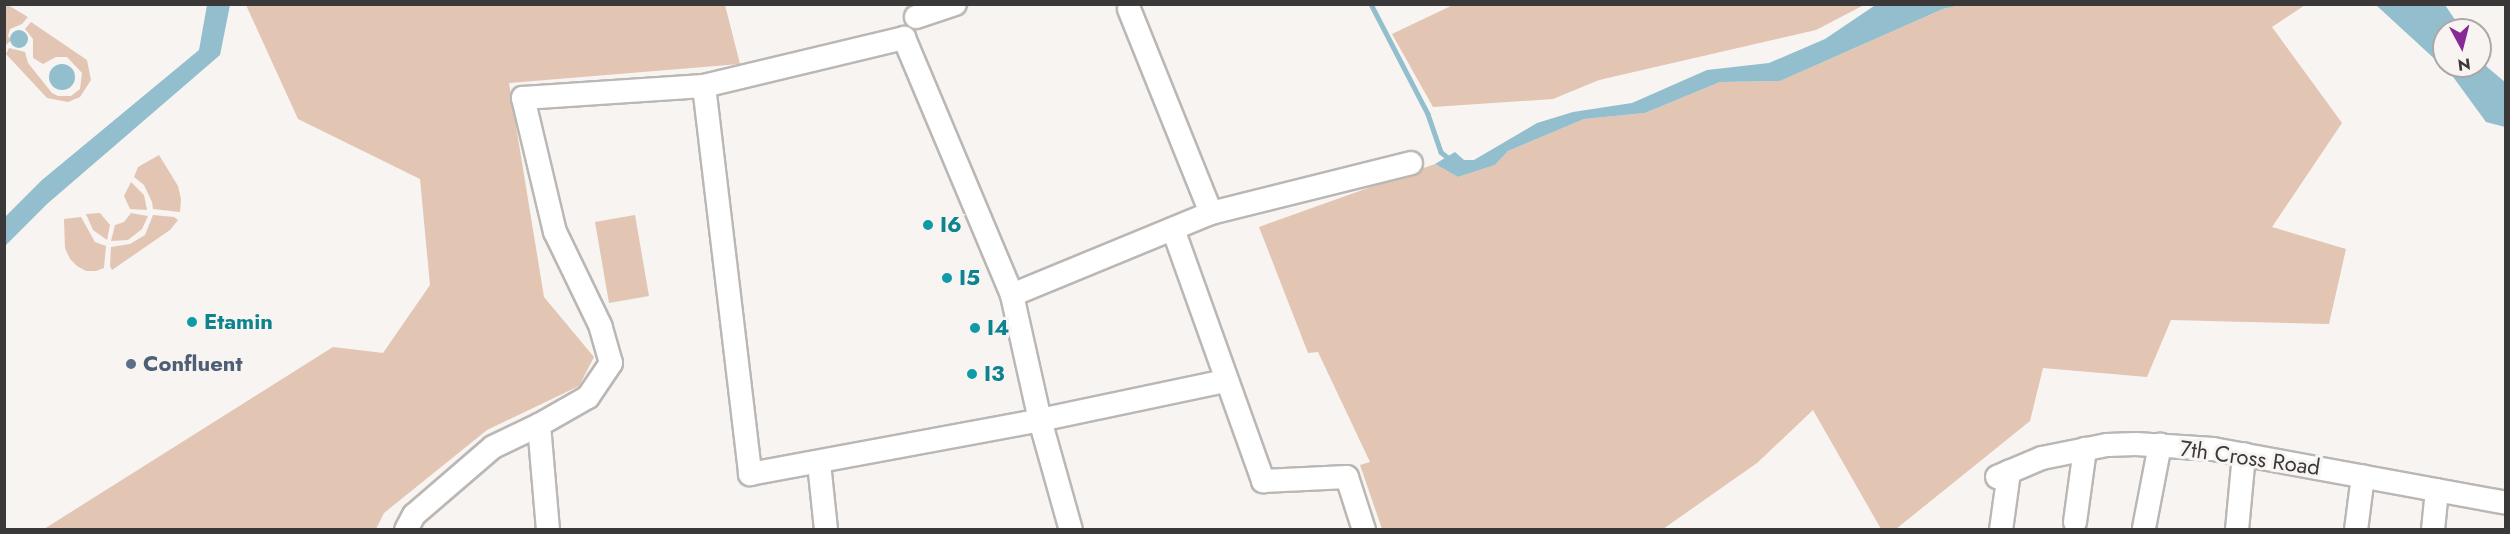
<!DOCTYPE html>
<style>
body{margin:0}
#map{position:relative;width:2510px;height:534px;overflow:hidden;background:#f7f4f2;font-family:Jost,sans-serif}
div>[style]{position:absolute}
.green>*{inset:0;background:#e3c5b3}
.water>*{inset:0;background:#93becd}
.round{border-radius:50%}
.stream>*{height:4.5px;margin:-2.25px;padding:0 2.25px;transform-origin:2.25px;border-radius:2.25px;background:#93becd}
.roads{filter:drop-shadow(2px 0 #bab7b5) drop-shadow(-2px 0 #bab7b5) drop-shadow(0 2px #bab7b5) drop-shadow(0 -2px #bab7b5)}
.minor>*{height:22px;margin:-11px;padding:0 11px;transform-origin:11px;border-radius:11px;background:#fff}
.dots>*{width:16px;height:16px;translate:-50% -50%;box-sizing:border-box;border:3px solid #f7f4f2;border-radius:50%}
span{translate:-50% -50%;white-space:nowrap;text-align:center;line-height:1.15;-webkit-text-stroke:6px #f7f4f2;paint-order:stroke}
.culture-label{font-size:22px;color:#0d838f;font-weight:700}
.left{translate:0 -50%;text-align:left}
.service-label{font-size:22px;color:#4e5e75;font-weight:700}
.street-label{font-size:22px;color:#3a3838}
.frame{position:absolute;inset:0;border:6px solid #3a3838;pointer-events:none}
.north{position:absolute;left:2432px;top:18px;width:60px;height:60px;box-sizing:border-box;background:#f7f4f2;border:2px solid #aba9a8;border-radius:50%;rotate:173deg;font-size:16px;font-weight:700;line-height:24px;text-align:center;color:#3a3838}
.north::after{content:'';display:block;margin:auto;width:21px;height:27px;background:#882a95;clip-path:polygon(50% 0,100% 100%,50% 72%,0 100%)}
</style>
<div id="map">
<div class="green">
<i style="clip-path:polygon(6px 4px,28px 17px,22px 24px,10px 29px,8px 36px,11px 40px,5px 46px)"></i>
<i style="clip-path:polygon(1455px 4px,1864px 4px,1864px 5px,1816px 30px,1599px 80px,1553px 99px,1433px 107px,1392px 34px)"></i>
<i style="clip-path:polygon(246px 5px,725px 5px,740px 64px,509px 83px,544px 297px,594px 357px,579px 386px,487px 430px,384px 513px,376px 529px,44px 529px,333px 347px,383px 353px,430px 285px,420px 179px,298px 119px)"></i>
<i style="clip-path:polygon(1961px 5px,2305px 5px,2272px 27px,2342px 123px,2272px 227px,2346px 249px,2329px 324px,2171px 320px,2147px 377px,2043px 368px,2030px 421px,1896px 529px,1881px 529px,1813px 410px,1757px 463px,1663px 529px,1382px 529px,1360px 465px,1370px 462px,1318px 352px,1308px 353px,1259px 227px,1435px 164px,1458px 177px,1495px 165px,1508px 151px,1584px 119px,1645px 113px,1720px 82px,1780px 81px,1943px 9px)"></i>
<i style="clip-path:polygon(31px 22px,87px 60px,91px 80px,80px 97px,68px 102px,47px 98px,6px 54px,9px 48px,25px 52px,28px 63px,52px 93px,58px 96px,71px 96px,80px 89px,82px 73px,67px 57px,56px 57px,43px 64px,33px 58px,33px 39px,25px 29px)"></i>
<i style="clip-path:polygon(159px 155px,178px 186px,181px 199px,180px 212px,153px 209px,152px 202px,144px 185px,134px 177px,138px 167px)"></i>
<i style="clip-path:polygon(131px 182px,144px 195px,147px 210px,130px 209px,124px 196px)"></i>
<i style="clip-path:polygon(100px 213px,110px 225px,107px 240px,93px 230px,86px 214px)"></i>
<i style="clip-path:polygon(131px 213px,148px 216px,142px 229px,128px 240px,111px 241px,115px 225px,124px 222px)"></i>
<i style="clip-path:polygon(153px 215px,174px 217px,178px 220px,170px 230px,112px 270px,110px 266px,111px 247px,130px 244px,145px 235px)"></i>
<i style="clip-path:polygon(635px 215px,649px 296px,609px 303px,595px 222px)"></i>
<i style="clip-path:polygon(81px 217px,95px 242px,106px 246px,104px 268px,96px 271px,86px 271px,77px 266px,70px 259px,65px 248px,64px 219px)"></i>
</div>
<div class="water">
<i style="clip-path:polygon(1877px 4px,1961px 5px,1943px 9px,1780px 81px,1720px 82px,1645px 113px,1584px 119px,1508px 151px,1495px 165px,1458px 177px,1435px 164px,1455px 152px,1464px 160px,1474px 160px,1537px 123px,1573px 112px,1632px 103px,1707px 70px,1769px 63px,1825px 39px)"></i>
<i style="clip-path:polygon(207px 5px,230px 5px,220px 55px,47px 204px,5px 246px,5px 217px,42px 180px,199px 50px)"></i>
<i style="clip-path:polygon(2376px 5px,2445px 5px,2462px 30px,2444px 30px,2444px 66px,2480px 66px,2480px 56px,2487px 67px,2505px 82px,2505px 127px,2486px 122px,2451px 74px)"></i>
<i class="round" style="left:10px;top:30px;width:18px;height:18px"></i>
<i class="round" style="left:49px;top:64px;width:26px;height:26px"></i>
</div>
<div class="stream">
<i style="left:1371px;top:4px;width:124px;rotate:62.6deg"></i>
<i style="left:1428px;top:114px;width:40px;rotate:71.1deg"></i>
<i style="left:1441px;top:152px;width:13px;rotate:39deg"></i>
</div>
<div class="roads">
<div class="minor">
<i style="left:916px;top:17px;width:41px;rotate:-18.4deg"></i>
<i style="left:704px;top:86px;width:391px;rotate:83.2deg"></i>
<i style="left:750px;top:474px;width:295px;rotate:-10.5deg"></i>
<i style="left:1040px;top:420px;width:189px;rotate:-11.9deg"></i>
<i style="left:1211px;top:213px;width:206px;rotate:-14deg"></i>
<i style="left:1173px;top:229px;width:268px;rotate:70.3deg"></i>
<i style="left:1263px;top:481px;width:84px;rotate:-2.7deg"></i>
<i style="left:1347px;top:477px;width:56px;rotate:72.2deg"></i>
<i style="left:1012px;top:295px;width:215px;rotate:-22.4deg"></i>
<i style="left:1211px;top:213px;width:220px;rotate:-111.9deg"></i>
<i style="left:539px;top:425px;width:105px;rotate:85.1deg"></i>
<i style="left:819px;top:463px;width:67px;rotate:84deg"></i>
<i style="left:1997px;top:477px;width:49px;rotate:-22.9deg"></i>
<i style="left:2042px;top:458px;width:66px;rotate:-11.3deg"></i>
<i style="left:2107px;top:445px;width:29px;rotate:-2deg"></i>
<i style="left:2136px;top:444px;width:77px;rotate:3.7deg"></i>
<i style="left:2213px;top:449px;width:298px;rotate:10.4deg"></i>
<i style="left:2075px;top:522px;width:74px;rotate:-82.2deg"></i>
<i style="left:2144px;top:528px;width:85px;rotate:-79.1deg"></i>
<i style="left:406px;top:530px;width:17px;rotate:-62deg"></i>
<i style="left:414px;top:515px;width:104px;rotate:-40.7deg"></i>
<i style="left:493px;top:447px;width:51px;rotate:-25.6deg"></i>
<i style="left:539px;top:425px;width:56px;rotate:-29.7deg"></i>
<i style="left:588px;top:397px;width:41px;rotate:-55.9deg"></i>
<i style="left:611px;top:363px;width:37px;rotate:-106deg"></i>
<i style="left:601px;top:327px;width:106px;rotate:-115.8deg"></i>
<i style="left:555px;top:232px;width:138px;rotate:-103.4deg"></i>
<i style="left:523px;top:98px;width:181px;rotate:-3.8deg"></i>
<i style="left:704px;top:86px;width:206px;rotate:-13.5deg"></i>
<i style="left:904px;top:38px;width:279px;rotate:67.2deg"></i>
<i style="left:1012px;top:295px;width:128px;rotate:77.4deg"></i>
<i style="left:1040px;top:420px;width:114px;rotate:74.3deg"></i>
<i style="left:2001px;top:530px;width:59px;rotate:-82.1deg"></i>
<i style="left:2237px;top:530px;width:76px;rotate:-84.7deg"></i>
<i style="left:2356px;top:530px;width:54px;rotate:-82.6deg"></i>
<i style="left:2433px;top:530px;width:40px;rotate:-84.3deg"></i>
</div>
</div>
<div class="dots">
<i style="left:928px;top:225px;background:#0f9aa8"></i>
<i style="left:947px;top:278px;background:#0f9aa8"></i>
<i style="left:192px;top:322px;background:#0f9aa8"></i>
<i style="left:975px;top:328px;background:#0f9aa8"></i>
<i style="left:131px;top:364px;background:#5c6f8a"></i>
<i style="left:972px;top:374px;background:#0f9aa8"></i>
</div>
<div class="culture-label">
<span class="left" style="left:940px;top:225px">I6</span>
<span class="left" style="left:959px;top:278px">I5</span>
<span class="left" style="left:204px;top:322px">Etamin</span>
<span class="left" style="left:987px;top:328px">I4</span>
<span class="left" style="left:984px;top:374px">I3</span>
</div>
<div class="service-label">
<span class="left" style="left:143px;top:364px">Confluent</span>
</div>
<div class="street-label">
<span style="left:2250px;top:458px;rotate:8deg">7th Cross Road</span>
</div>
<div class="frame"></div>
<div class="north">N</div>
</div>
